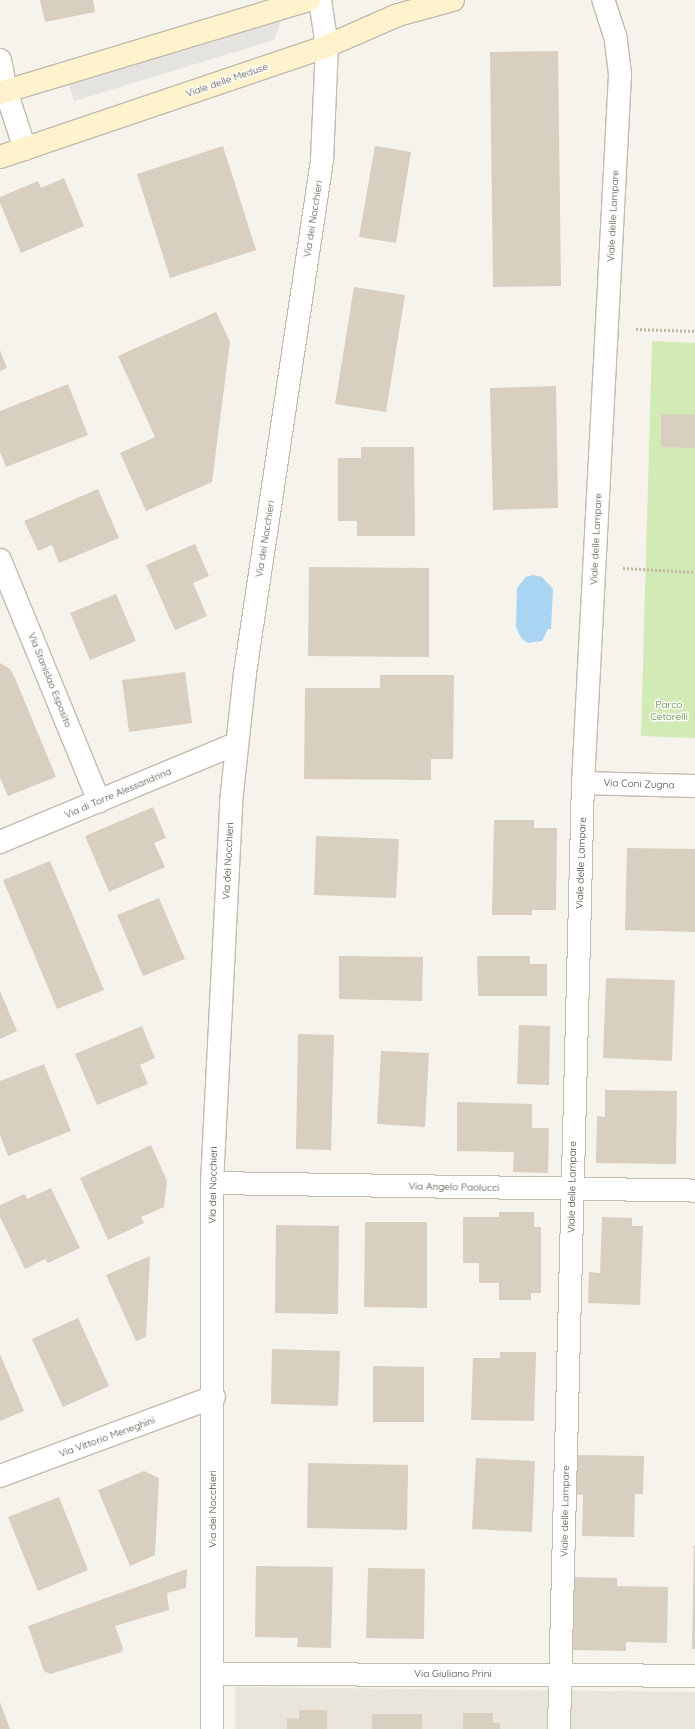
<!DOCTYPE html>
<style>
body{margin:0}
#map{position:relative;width:695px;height:1729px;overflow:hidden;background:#f6f3ec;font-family:Quicksand,sans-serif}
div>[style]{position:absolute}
.residential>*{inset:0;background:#eae5da}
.green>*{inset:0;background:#d2eab5}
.parking>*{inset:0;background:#e5e3e0}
.water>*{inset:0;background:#a9d4f2}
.building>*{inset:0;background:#d8cfc1}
.path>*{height:2.5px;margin-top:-1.25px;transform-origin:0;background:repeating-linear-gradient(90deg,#c4b79f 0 2px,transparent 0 4px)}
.roads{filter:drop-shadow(1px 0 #c2bbae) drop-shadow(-1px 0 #c2bbae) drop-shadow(0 1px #c2bbae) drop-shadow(0 -1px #c2bbae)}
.street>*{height:22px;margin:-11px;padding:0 11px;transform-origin:11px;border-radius:11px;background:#fff}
.secondary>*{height:22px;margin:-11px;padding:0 11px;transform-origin:11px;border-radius:11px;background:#fff3cd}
span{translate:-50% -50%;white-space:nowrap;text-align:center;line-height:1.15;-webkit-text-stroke:3px #fff;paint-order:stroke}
.street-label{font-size:10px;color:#4b4439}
.park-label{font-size:10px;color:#4a7f2a}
</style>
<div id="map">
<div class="residential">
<i style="clip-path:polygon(235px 1687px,695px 1692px,695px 1729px,235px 1729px)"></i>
</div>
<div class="green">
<i style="clip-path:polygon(652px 341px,695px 343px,695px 738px,641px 736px)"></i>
</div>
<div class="parking">
<i style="clip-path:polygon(284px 14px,274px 40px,74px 101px,68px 81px)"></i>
</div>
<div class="water">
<i style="clip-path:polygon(533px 575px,542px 577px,553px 589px,551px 629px,548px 629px,542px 641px,528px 643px,521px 638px,516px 627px,517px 588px,526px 577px)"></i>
</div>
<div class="building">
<i style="clip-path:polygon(40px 0,93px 0,95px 12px,45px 22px)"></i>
<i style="clip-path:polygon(558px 51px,561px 286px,493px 287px,490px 52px)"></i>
<i style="clip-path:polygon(223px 146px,256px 250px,170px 278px,137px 174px)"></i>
<i style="clip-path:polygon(375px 146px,411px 152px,396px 243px,359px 237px)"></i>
<i style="clip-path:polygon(64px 178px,84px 226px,21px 253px,0 203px,0 197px,38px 181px,41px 188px)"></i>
<i style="clip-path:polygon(354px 287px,405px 295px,386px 412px,335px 404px)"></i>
<i style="clip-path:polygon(216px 312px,230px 342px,212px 482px,146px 511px,120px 453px,155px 437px,118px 356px)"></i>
<i style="clip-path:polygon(0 350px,7px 368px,0 371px)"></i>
<i style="clip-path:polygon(68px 384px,88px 435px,6px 467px,0 452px,0 411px)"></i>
<i style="clip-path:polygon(556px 386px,558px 508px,493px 510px,490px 388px)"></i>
<i style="clip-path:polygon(661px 414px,695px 415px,695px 448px,661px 447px)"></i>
<i style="clip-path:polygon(361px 447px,414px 447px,415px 536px,357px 536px,357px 521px,338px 521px,338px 458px,361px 458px)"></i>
<i style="clip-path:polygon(98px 489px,119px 538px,59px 563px,52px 545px,38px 551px,24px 521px)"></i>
<i style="clip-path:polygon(195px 544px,209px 576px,193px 583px,207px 616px,175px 630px,146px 565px)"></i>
<i style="clip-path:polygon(309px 567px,429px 568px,429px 657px,308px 656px)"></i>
<i style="clip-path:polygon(116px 594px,136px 641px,90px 660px,70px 613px)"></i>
<i style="clip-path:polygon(0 663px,10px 669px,15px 678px,56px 777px,8px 796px,0 778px)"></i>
<i style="clip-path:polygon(185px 672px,192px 723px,129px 732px,122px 680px)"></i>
<i style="clip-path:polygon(380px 675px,454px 675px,453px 759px,431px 759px,431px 780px,304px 779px,305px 688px,380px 688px)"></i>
<i style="clip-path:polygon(153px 807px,166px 838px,154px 843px,165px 867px,109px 892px,85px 836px)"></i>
<i style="clip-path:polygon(494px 820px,534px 820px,534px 828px,557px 828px,556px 910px,532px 910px,532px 915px,492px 915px)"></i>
<i style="clip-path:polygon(316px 836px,399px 839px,396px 898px,314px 895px)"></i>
<i style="clip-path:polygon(627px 848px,695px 849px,695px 932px,625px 930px)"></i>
<i style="clip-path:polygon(50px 861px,104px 990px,57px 1009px,3px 880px)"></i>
<i style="clip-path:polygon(159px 898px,185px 959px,143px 976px,117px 915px)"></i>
<i style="clip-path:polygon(339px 956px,423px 957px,422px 1001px,339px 999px)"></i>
<i style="clip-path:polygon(477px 956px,530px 956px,530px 964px,547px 964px,547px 996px,478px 996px)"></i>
<i style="clip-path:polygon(606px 978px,675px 980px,672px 1061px,603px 1058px)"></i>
<i style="clip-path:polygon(0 991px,17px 1031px,0 1039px)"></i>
<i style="clip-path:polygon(519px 1025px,550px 1026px,549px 1085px,517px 1084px)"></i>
<i style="clip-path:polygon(142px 1026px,155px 1058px,140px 1065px,148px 1084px,97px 1105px,75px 1054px)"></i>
<i style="clip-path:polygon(298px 1034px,334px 1035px,331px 1150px,296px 1149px)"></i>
<i style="clip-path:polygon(381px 1051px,429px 1053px,425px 1127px,377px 1124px)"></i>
<i style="clip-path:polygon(44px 1064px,71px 1131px,8px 1156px,0 1135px,0 1081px)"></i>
<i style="clip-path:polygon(605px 1090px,677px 1091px,676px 1164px,596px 1163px,597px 1116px,605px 1117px)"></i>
<i style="clip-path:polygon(457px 1102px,532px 1104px,532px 1128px,549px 1128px,548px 1173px,513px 1172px,514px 1152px,457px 1151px)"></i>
<i style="clip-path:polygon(151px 1145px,167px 1181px,164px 1207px,141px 1217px,144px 1223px,108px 1240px,80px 1178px)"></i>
<i style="clip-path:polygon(51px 1188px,80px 1248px,48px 1263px,45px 1259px,25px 1269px,0 1217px,0 1205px,25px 1194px,27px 1199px)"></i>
<i style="clip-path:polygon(499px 1212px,534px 1212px,534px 1227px,541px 1227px,541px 1293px,531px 1293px,531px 1300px,499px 1300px,499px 1283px,479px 1283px,479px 1263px,463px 1263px,463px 1217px,499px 1217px)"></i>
<i style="clip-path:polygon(602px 1217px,632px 1218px,632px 1226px,643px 1226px,640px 1305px,588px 1303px,589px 1272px,600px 1273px)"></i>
<i style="clip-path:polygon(365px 1222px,427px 1222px,427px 1308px,364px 1307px)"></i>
<i style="clip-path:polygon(276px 1225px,339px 1226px,338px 1314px,275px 1313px)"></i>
<i style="clip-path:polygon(150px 1256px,146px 1337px,136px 1341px,106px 1275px)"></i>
<i style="clip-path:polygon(78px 1318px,109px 1386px,63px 1407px,32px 1339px)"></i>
<i style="clip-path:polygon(272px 1349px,340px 1351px,338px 1406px,271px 1404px)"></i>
<i style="clip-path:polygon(500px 1352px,536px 1352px,534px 1421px,471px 1420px,473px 1358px,500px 1358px)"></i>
<i style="clip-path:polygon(0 1354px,24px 1411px,0 1421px)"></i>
<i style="clip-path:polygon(373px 1366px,424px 1367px,424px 1422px,373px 1422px)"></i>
<i style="clip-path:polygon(576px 1455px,644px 1456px,643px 1494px,635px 1494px,634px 1537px,582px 1536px,583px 1495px,575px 1494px)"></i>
<i style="clip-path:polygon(476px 1458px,535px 1461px,532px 1532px,472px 1529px)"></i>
<i style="clip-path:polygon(308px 1463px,408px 1465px,407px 1530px,307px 1528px)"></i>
<i style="clip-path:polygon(144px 1471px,159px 1478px,155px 1555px,130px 1566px,98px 1490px)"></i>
<i style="clip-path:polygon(59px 1497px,88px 1570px,38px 1591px,8px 1517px)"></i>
<i style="clip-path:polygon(694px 1545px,695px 1545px,695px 1649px,692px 1649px)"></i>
<i style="clip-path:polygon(256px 1566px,333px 1567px,331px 1648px,297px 1647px,298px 1638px,255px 1637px)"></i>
<i style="clip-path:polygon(368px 1568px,425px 1569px,424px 1639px,366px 1638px)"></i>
<i style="clip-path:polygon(187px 1569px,186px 1588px,167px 1593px,169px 1610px,115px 1626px,123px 1648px,122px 1652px,50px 1674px,44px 1671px,28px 1626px)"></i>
<i style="clip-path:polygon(573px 1577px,617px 1578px,617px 1586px,668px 1587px,667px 1643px,626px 1642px,626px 1651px,572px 1650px)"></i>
<i style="clip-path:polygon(0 1702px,10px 1729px,0 1729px)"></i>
<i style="clip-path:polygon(299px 1710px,327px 1710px,327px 1729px,287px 1729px,287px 1718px,299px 1719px)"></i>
<i style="clip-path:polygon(463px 1713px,493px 1713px,493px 1723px,500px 1723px,500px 1729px,463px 1729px)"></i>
<i style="clip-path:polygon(372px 1714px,422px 1714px,422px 1729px,372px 1729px)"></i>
</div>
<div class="path">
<i style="left:636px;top:329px;width:59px;rotate:1.9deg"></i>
<i style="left:623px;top:568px;width:72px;rotate:3.2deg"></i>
</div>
<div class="roads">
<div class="street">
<i style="left:0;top:60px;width:32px;rotate:79deg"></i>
<i style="left:6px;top:91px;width:61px;rotate:71.9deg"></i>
<i style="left:0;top:560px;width:261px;rotate:67.7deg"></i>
<i style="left:583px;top:783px;width:112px;rotate:1.5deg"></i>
<i style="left:0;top:842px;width:256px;rotate:-22.6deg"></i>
<i style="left:212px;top:1183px;width:483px;rotate:0.9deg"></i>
<i style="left:0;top:1476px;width:228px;rotate:-20.3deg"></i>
<i style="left:212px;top:1674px;width:483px;rotate:0.2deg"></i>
<i style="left:212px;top:1729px;width:546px;rotate:-90deg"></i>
<i style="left:212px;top:1183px;width:381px;rotate:-87.1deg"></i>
<i style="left:231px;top:802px;width:130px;rotate:-83.8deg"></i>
<i style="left:245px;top:673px;width:519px;rotate:-81.46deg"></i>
<i style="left:322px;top:160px;width:114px;rotate:-87.5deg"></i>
<i style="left:327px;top:46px;width:47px;rotate:-98.7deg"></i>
<i style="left:559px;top:1729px;width:946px;rotate:-88.55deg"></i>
<i style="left:583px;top:783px;width:710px;rotate:-87.01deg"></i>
<i style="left:620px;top:74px;width:38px;rotate:-97deg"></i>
<i style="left:615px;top:36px;width:38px;rotate:-108deg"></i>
</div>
<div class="secondary">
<i style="left:0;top:93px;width:323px;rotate:-16.8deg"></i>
<i style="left:0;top:157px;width:345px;rotate:-18.7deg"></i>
<i style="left:327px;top:46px;width:77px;rotate:-23.6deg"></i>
<i style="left:398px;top:15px;width:57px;rotate:-15.3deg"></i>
</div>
</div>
<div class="street-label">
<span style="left:227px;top:80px;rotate:-19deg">Viale delle Meduse</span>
<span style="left:613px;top:216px;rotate:-87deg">Viale delle Lampare</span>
<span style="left:313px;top:219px;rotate:-81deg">Via dei Nocchieri</span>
<span style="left:265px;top:539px;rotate:-81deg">Via dei Nocchieri</span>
<span style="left:596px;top:539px;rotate:-87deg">Viale delle Lampare</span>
<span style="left:50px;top:680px;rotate:68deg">Via Stanislao Esposito</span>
<span style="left:639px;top:784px;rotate:2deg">Via Coni Zugna</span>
<span style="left:118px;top:793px;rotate:-23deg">Via di Torre Alessandrina</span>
<span style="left:228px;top:861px;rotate:-87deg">Via dei Nocchieri</span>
<span style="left:581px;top:863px;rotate:-88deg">Viale delle Lampare</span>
<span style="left:213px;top:1185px;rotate:-89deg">Via dei Nocchieri</span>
<span style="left:454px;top:1187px;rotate:1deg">Via Angelo Paolucci</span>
<span style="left:572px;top:1187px;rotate:-89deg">Viale delle Lampare</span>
<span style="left:107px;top:1437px;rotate:-20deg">Via Vittorio Meneghini</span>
<span style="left:213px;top:1509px;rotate:-90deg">Via dei Nocchieri</span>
<span style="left:565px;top:1511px;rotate:-89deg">Viale delle Lampare</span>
<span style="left:453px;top:1674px">Via Giuliano Prini</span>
</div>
<div class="park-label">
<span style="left:669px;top:710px">Parco<br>Cetorelli</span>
</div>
</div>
